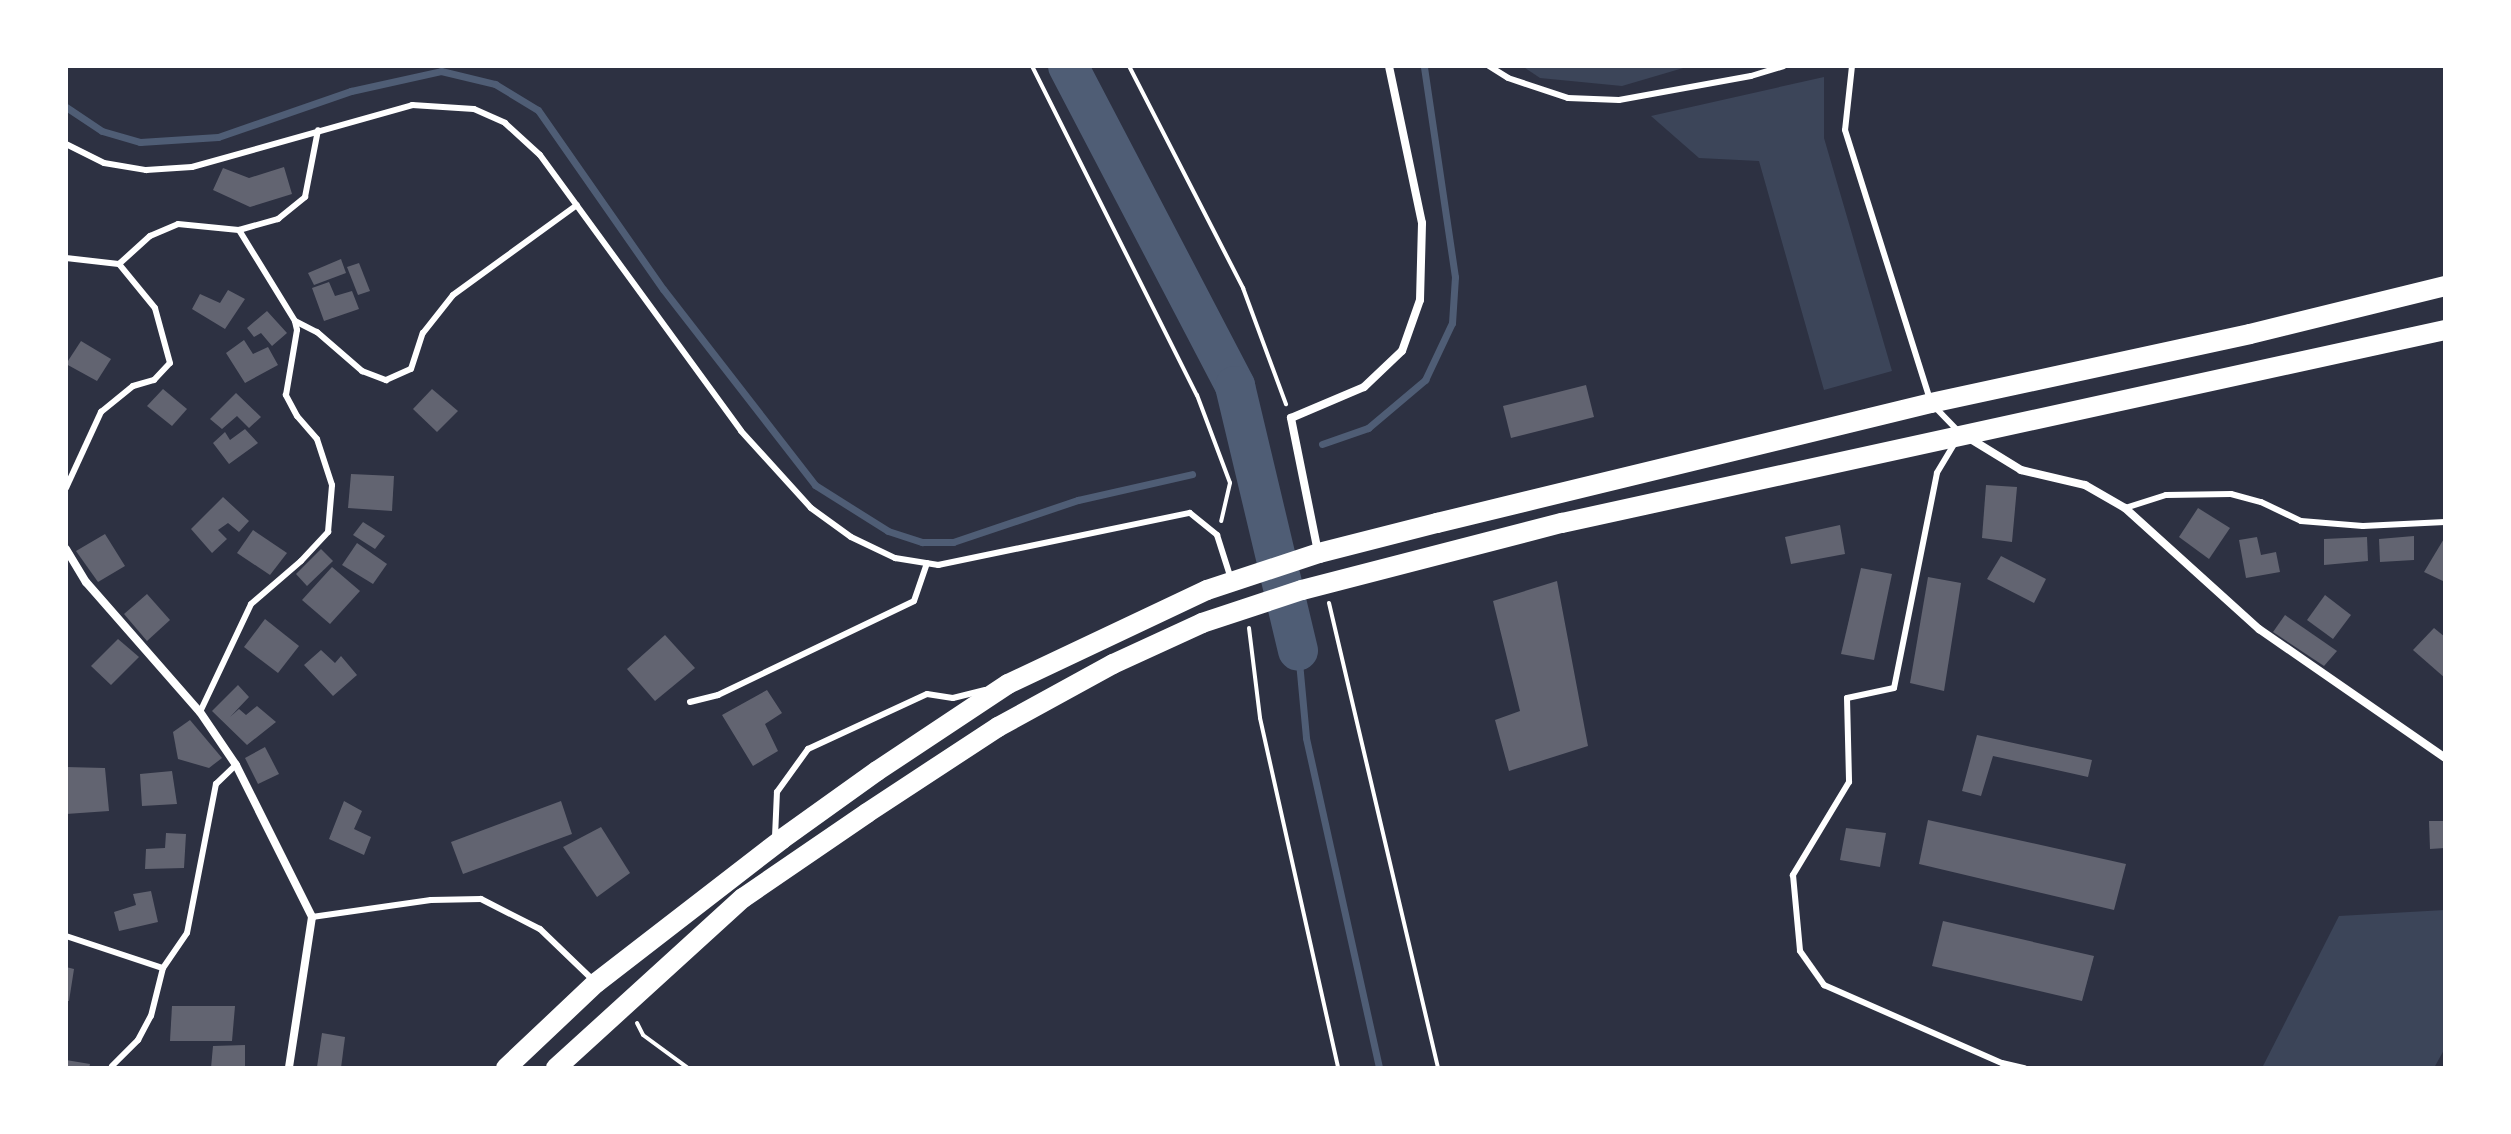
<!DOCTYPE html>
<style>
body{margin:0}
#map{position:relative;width:2511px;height:1134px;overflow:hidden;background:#2d3142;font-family:Cabin,sans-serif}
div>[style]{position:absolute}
.green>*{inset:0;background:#3c4559}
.stream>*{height:7px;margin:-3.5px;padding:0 3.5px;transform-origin:3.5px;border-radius:3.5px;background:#4f5d75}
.river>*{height:40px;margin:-20px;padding:0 20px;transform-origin:20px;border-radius:20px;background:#4f5d75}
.building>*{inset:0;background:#626471}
.path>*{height:4px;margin:-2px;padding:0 2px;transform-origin:2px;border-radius:2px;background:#fff}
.service>*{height:6px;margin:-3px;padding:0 3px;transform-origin:3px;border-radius:3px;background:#fff}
.minor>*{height:8px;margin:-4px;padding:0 4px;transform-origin:4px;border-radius:4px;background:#fff}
.primary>*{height:20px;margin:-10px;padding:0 10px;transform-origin:10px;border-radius:10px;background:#fff}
span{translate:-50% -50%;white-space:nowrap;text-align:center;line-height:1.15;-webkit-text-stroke:6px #fff;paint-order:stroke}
.frame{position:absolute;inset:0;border:68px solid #fff;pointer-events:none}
</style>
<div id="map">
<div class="green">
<i style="clip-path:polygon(1522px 66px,1690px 66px,1622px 86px,1540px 78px)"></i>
<i style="clip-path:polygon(1824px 77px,1824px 138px,1892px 371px,1824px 390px,1759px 161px,1699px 158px,1651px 116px)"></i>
<i style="clip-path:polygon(2445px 910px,2445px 1048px,2434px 1068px,2262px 1068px,2339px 916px)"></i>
</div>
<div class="stream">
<i style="left:66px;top:107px;width:43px;rotate:33.7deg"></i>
<i style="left:102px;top:131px;width:40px;rotate:16deg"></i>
<i style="left:140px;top:142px;width:78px;rotate:-3.7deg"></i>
<i style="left:218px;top:137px;width:141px;rotate:-19.1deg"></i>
<i style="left:351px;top:91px;width:92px;rotate:-12.5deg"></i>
<i style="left:441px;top:71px;width:56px;rotate:13.5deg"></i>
<i style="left:495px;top:84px;width:50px;rotate:31.2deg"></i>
<i style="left:538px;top:110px;width:218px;rotate:55.1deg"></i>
<i style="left:663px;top:289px;width:248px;rotate:52.2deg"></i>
<i style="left:815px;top:485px;width:86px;rotate:32.2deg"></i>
<i style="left:888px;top:531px;width:36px;rotate:18deg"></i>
<i style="left:922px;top:542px;width:31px"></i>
<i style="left:953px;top:542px;width:132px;rotate:-18.6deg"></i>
<i style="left:1078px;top:500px;width:117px;rotate:-12.8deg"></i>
<i style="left:1322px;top:444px;width:49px;rotate:-19.2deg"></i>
<i style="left:1368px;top:428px;width:75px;rotate:-40.1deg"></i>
<i style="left:1425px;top:380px;width:63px;rotate:-64.7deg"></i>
<i style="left:1452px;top:323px;width:46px;rotate:-86.3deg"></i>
<i style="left:1455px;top:277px;width:213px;rotate:-98.4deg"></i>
<i style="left:1298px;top:651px;width:87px;rotate:84.7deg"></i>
<i style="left:1306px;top:738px;width:338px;rotate:77.5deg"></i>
</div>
<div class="river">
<i style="left:1068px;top:66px;width:361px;rotate:62.4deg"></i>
<i style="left:1235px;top:386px;width:272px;rotate:76.6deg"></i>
</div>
<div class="building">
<i style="clip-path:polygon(284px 167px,292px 194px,250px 207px,213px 190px,223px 168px,249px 178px)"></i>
<i style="clip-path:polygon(341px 259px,346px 273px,314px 285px,308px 273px)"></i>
<i style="clip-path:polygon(359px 263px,370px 291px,358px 295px,347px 267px)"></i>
<i style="clip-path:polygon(329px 282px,335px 296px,352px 291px,359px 309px,324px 321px,312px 288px)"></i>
<i style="clip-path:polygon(228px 290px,245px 299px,225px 329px,192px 309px,200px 294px,220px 303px)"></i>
<i style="clip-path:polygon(267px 311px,287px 333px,272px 346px,261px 333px,254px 337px,247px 328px)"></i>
<i style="clip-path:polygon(244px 340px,253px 354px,268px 347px,278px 365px,245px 383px,226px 353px)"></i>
<i style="clip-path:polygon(81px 341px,111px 359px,97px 381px,66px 364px)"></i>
<i style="clip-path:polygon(1586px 385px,1594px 417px,1511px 438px,1503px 406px)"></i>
<i style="clip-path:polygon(163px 389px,187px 409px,172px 426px,147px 406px)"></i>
<i style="clip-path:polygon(432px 389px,458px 411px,437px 432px,413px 409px)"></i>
<i style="clip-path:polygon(236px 393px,261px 417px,249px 428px,237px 416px,222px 429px,210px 419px)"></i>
<i style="clip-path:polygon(245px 429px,258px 443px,229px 464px,213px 443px,225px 432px,230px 440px)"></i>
<i style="clip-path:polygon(351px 474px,394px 476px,392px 511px,348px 508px)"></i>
<i style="clip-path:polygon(1986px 485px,2017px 487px,2012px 542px,1982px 538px)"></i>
<i style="clip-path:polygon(223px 497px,249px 521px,239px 532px,228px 523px,218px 530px,227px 539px,212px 553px,191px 529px)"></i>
<i style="clip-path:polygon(2198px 508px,2230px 528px,2209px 559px,2179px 537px)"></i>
<i style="clip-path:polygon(363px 522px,385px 536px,375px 549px,353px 535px)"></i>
<i style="clip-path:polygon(1840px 525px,1845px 554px,1791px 564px,1785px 537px)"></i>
<i style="clip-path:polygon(253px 530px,287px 553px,270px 575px,237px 553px)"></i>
<i style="clip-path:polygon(105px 534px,125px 566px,98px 582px,76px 551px)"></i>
<i style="clip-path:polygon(2414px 536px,2414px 560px,2380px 562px,2379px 539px)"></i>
<i style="clip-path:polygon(2257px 537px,2261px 555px,2276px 552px,2280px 572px,2246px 578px,2239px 540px)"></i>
<i style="clip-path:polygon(2367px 537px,2368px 561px,2324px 565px,2324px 539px)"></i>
<i style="clip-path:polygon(2445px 537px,2445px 582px,2424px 572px)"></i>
<i style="clip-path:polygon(357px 543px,387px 564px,373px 584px,342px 565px)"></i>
<i style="clip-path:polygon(321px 549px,333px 561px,307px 586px,296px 574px)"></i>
<i style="clip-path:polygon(2001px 556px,2046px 579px,2034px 603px,1987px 579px)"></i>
<i style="clip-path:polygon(332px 567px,360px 591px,330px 624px,302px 600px)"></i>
<i style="clip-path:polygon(1861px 568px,1892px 574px,1874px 660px,1841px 654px)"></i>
<i style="clip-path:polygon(1928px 577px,1961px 583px,1944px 691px,1910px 683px)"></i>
<i style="clip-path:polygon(1557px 581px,1588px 746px,1509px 771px,1495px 720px,1520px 711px,1493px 601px)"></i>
<i style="clip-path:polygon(147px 594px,170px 620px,147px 641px,124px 614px)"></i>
<i style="clip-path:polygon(2325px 595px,2351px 615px,2333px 639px,2307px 620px)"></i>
<i style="clip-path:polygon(2285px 615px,2337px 651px,2324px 666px,2273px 632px)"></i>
<i style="clip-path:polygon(265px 619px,299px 646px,278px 673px,244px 647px)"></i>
<i style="clip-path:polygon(2434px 628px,2445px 637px,2445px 678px,2413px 650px)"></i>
<i style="clip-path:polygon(665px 635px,695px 668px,655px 701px,627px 669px)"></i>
<i style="clip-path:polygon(118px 639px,139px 657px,111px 685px,91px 666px)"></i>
<i style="clip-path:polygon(321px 650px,335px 663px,341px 656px,357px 675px,333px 696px,304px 665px)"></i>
<i style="clip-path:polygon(238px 685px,249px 697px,230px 717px,239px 709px,246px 715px,257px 706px,276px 722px,247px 745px,212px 711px)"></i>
<i style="clip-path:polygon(767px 690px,782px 713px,765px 724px,778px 751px,753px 766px,722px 715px)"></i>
<i style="clip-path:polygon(190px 720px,222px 758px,209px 768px,178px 759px,173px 732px)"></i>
<i style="clip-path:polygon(1977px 735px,2092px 760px,2088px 777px,1993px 756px,1981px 796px,1962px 791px)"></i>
<i style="clip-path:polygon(265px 747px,279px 774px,258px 784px,245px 758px)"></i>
<i style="clip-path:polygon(66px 767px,105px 768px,109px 811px,66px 814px)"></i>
<i style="clip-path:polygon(172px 771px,177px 804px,142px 806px,140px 774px)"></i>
<i style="clip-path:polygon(344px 801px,362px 811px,354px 829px,371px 837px,364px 855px,329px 839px)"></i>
<i style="clip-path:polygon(561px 801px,572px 834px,463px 874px,451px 842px)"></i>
<i style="clip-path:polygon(1928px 820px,2126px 864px,2114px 910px,1919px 864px)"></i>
<i style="clip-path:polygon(2429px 821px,2445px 821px,2445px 848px,2430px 849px)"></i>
<i style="clip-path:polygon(601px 827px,630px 873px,597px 897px,563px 847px)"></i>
<i style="clip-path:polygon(1846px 828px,1886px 833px,1880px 867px,1840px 860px)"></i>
<i style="clip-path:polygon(166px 833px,186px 834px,184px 868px,145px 869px,146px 849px,165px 848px)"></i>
<i style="clip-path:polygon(151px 891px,158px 922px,119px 931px,114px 912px,136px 905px,133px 894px)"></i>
<i style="clip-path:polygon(1943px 921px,2094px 956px,2082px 1001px,1932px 966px)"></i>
<i style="clip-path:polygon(66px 967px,74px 969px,69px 1001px,66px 1001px)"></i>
<i style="clip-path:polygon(172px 1006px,235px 1006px,232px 1041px,170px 1041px)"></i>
<i style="clip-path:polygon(322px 1033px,345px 1037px,341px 1068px,317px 1067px)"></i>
<i style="clip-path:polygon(245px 1045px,245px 1068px,211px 1068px,213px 1046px)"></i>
<i style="clip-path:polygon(66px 1060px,90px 1064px,89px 1068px,66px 1068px)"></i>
</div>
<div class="path">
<i style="left:1032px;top:66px;width:368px;rotate:63.4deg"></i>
<i style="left:1197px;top:395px;width:94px;rotate:69.4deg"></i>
<i style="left:1230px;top:483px;width:39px;rotate:103deg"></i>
<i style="left:1129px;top:66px;width:250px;rotate:62.8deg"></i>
<i style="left:1243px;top:288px;width:124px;rotate:69.7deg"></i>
<i style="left:1329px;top:603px;width:478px;rotate:76.8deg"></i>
<i style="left:1249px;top:628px;width:91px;rotate:83deg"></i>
<i style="left:1260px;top:718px;width:359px;rotate:77.4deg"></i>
<i style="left:637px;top:1023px;width:13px;rotate:63deg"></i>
<i style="left:643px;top:1035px;width:56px;rotate:36.3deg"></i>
</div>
<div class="service">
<i style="left:1489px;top:66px;width:22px;rotate:32deg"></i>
<i style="left:1508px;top:78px;width:63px;rotate:18.4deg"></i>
<i style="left:1568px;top:98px;width:51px;rotate:2.2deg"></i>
<i style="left:1619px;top:100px;width:134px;rotate:-10.3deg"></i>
<i style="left:1751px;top:76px;width:34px;rotate:-17deg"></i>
<i style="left:1852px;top:66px;width:64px;rotate:96.2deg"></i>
<i style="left:1845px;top:130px;width:286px;rotate:72.5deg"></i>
<i style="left:1931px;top:403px;width:40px;rotate:46deg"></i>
<i style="left:66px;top:144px;width:42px;rotate:26.6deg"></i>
<i style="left:104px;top:163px;width:43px;rotate:9.5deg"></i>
<i style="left:146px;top:170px;width:46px;rotate:-3.7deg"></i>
<i style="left:192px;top:167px;width:229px;rotate:-15.7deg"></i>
<i style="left:412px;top:105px;width:62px;rotate:3.7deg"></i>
<i style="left:474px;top:109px;width:34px;rotate:24deg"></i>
<i style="left:505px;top:123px;width:47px;rotate:42.4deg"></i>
<i style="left:540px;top:155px;width:341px;rotate:53.9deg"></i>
<i style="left:741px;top:431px;width:104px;rotate:47.7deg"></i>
<i style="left:811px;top:508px;width:49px;rotate:35.9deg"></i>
<i style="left:851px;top:537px;width:49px;rotate:25.5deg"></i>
<i style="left:895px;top:558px;width:44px;rotate:9.2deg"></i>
<i style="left:938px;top:565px;width:257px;rotate:-11.7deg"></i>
<i style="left:1190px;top:513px;width:35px;rotate:39deg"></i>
<i style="left:1217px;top:535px;width:46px;rotate:72.3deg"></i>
<i style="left:66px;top:258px;width:53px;rotate:6.5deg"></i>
<i style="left:119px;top:264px;width:42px;rotate:-42.1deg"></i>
<i style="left:150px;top:236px;width:30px;rotate:-23deg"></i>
<i style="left:178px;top:224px;width:61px;rotate:5.6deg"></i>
<i style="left:239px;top:230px;width:41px;rotate:-15.8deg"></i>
<i style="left:278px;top:219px;width:35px;rotate:-39deg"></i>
<i style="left:305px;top:197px;width:68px;rotate:-79deg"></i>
<i style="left:295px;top:321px;width:25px;rotate:27deg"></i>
<i style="left:317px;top:332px;width:60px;rotate:40.9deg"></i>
<i style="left:362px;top:371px;width:26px;rotate:21deg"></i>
<i style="left:386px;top:380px;width:27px;rotate:-24deg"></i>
<i style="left:411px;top:369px;width:38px;rotate:-72deg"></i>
<i style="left:423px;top:333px;width:48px;rotate:-51.7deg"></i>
<i style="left:453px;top:295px;width:153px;rotate:-36deg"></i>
<i style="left:1956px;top:441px;width:37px;rotate:121deg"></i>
<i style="left:1937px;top:473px;width:219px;rotate:101.3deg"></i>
<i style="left:1894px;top:688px;width:48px;rotate:168deg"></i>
<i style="left:1847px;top:698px;width:84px;rotate:88.6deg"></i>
<i style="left:1849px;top:782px;width:109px;rotate:121.1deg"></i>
<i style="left:1793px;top:875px;width:76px;rotate:84.7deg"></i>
<i style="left:1800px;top:951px;width:42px;rotate:54.8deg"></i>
<i style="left:1824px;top:985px;width:194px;rotate:23.7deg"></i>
<i style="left:2002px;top:1063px;width:23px;rotate:13deg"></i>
<i style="left:66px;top:488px;width:84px;rotate:-65.3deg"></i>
<i style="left:101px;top:412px;width:41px;rotate:-39.1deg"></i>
<i style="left:133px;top:386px;width:22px;rotate:-16deg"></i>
<i style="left:154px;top:380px;width:23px;rotate:-47deg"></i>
<i style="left:170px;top:363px;width:57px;rotate:-105.3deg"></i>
<i style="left:155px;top:308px;width:57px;rotate:-129.3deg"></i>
<i style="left:2125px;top:508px;width:43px;rotate:-17.6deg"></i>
<i style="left:2166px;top:495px;width:65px;rotate:-0.9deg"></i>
<i style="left:2231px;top:494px;width:31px;rotate:15deg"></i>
<i style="left:2261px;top:502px;width:44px;rotate:25.4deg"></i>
<i style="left:2301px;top:521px;width:62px;rotate:4.6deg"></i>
<i style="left:2363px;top:526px;width:82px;rotate:-2.8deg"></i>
<i style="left:690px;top:702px;width:29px;rotate:-14deg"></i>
<i style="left:718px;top:695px;width:217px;rotate:-25.6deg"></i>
<i style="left:914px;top:601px;width:40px;rotate:-71.1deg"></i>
<i style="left:200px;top:712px;width:119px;rotate:-64.7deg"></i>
<i style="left:251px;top:604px;width:66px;rotate:-40.7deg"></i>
<i style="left:301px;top:561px;width:40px;rotate:-47deg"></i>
<i style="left:328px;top:532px;width:47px;rotate:-85.1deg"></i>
<i style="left:332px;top:485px;width:48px;rotate:-108.1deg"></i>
<i style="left:317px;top:439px;width:30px;rotate:-131deg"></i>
<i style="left:297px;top:416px;width:24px;rotate:-118deg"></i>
<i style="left:286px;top:395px;width:66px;rotate:-80.4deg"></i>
<i style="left:297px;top:330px;width:9px;rotate:-103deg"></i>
<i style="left:295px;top:321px;width:107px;rotate:-121.6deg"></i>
<i style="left:775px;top:837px;width:45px;rotate:-87.5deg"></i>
<i style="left:777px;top:792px;width:53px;rotate:-54.2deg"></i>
<i style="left:808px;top:749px;width:131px;rotate:-24.8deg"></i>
<i style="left:927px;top:694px;width:26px;rotate:9deg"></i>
<i style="left:953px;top:698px;width:33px;rotate:-14deg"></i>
<i style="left:312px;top:917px;width:120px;rotate:-8.1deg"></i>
<i style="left:431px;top:900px;width:50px;rotate:-1.1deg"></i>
<i style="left:481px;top:899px;width:66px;rotate:27deg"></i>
<i style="left:540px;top:929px;width:75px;rotate:43.9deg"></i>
<i style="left:66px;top:936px;width:102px;rotate:18.3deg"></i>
<i style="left:112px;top:1066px;width:37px;rotate:-45deg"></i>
<i style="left:138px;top:1040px;width:27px;rotate:-62deg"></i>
<i style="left:151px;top:1016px;width:49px;rotate:-76deg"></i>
<i style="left:163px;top:968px;width:42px;rotate:-55.6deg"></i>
<i style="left:187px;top:933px;width:152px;rotate:-79deg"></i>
<i style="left:216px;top:784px;width:28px;rotate:-44deg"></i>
</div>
<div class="minor">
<i style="left:1969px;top:438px;width:61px;rotate:31.6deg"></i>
<i style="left:2021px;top:470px;width:66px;rotate:13.2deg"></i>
<i style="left:2085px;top:485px;width:46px;rotate:29.9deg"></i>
<i style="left:2125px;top:508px;width:181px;rotate:42.1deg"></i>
<i style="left:2259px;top:629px;width:226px;rotate:34.7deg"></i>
<i style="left:66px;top:549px;width:39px;rotate:59deg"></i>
<i style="left:86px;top:582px;width:173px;rotate:48.8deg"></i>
<i style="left:200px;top:712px;width:64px;rotate:55.8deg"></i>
<i style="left:236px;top:765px;width:170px;rotate:63.4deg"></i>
<i style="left:312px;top:917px;width:153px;rotate:98.7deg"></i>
<i style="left:1318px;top:552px;width:137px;rotate:-101.4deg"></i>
<i style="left:1291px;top:418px;width:79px;rotate:-23deg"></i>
<i style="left:1364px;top:387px;width:52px;rotate:-43.5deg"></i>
<i style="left:1402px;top:351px;width:54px;rotate:-70.6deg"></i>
<i style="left:1420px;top:300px;width:77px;rotate:-88.5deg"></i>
<i style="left:1422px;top:223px;width:160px;rotate:-101.9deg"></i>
</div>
<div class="primary">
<i style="left:506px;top:1068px;width:124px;rotate:-43.4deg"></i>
<i style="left:596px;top:983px;width:235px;rotate:-37.7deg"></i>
<i style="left:782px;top:839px;width:117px;rotate:-35.6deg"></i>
<i style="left:877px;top:771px;width:157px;rotate:-33.6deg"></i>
<i style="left:1008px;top:684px;width:220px;rotate:-25.3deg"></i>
<i style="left:1207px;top:590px;width:118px;rotate:-18.3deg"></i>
<i style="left:1319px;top:553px;width:122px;rotate:-14.3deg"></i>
<i style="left:1437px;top:523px;width:508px;rotate:-13.65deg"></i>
<i style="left:1931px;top:403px;width:326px;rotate:-12.2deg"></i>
<i style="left:2250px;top:334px;width:201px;rotate:-13.8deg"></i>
<i style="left:556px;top:1068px;width:253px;rotate:-42.3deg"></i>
<i style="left:743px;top:898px;width:150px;rotate:-34.4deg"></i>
<i style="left:867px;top:813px;width:157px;rotate:-33.3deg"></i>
<i style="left:998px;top:727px;width:131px;rotate:-28.7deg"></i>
<i style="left:1113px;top:664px;width:98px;rotate:-24.7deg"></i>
<i style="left:1202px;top:623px;width:105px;rotate:-18.3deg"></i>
<i style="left:1302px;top:590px;width:268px;rotate:-14.5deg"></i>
<i style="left:1562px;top:523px;width:904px;rotate:-12.33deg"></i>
</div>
<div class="frame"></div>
</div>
